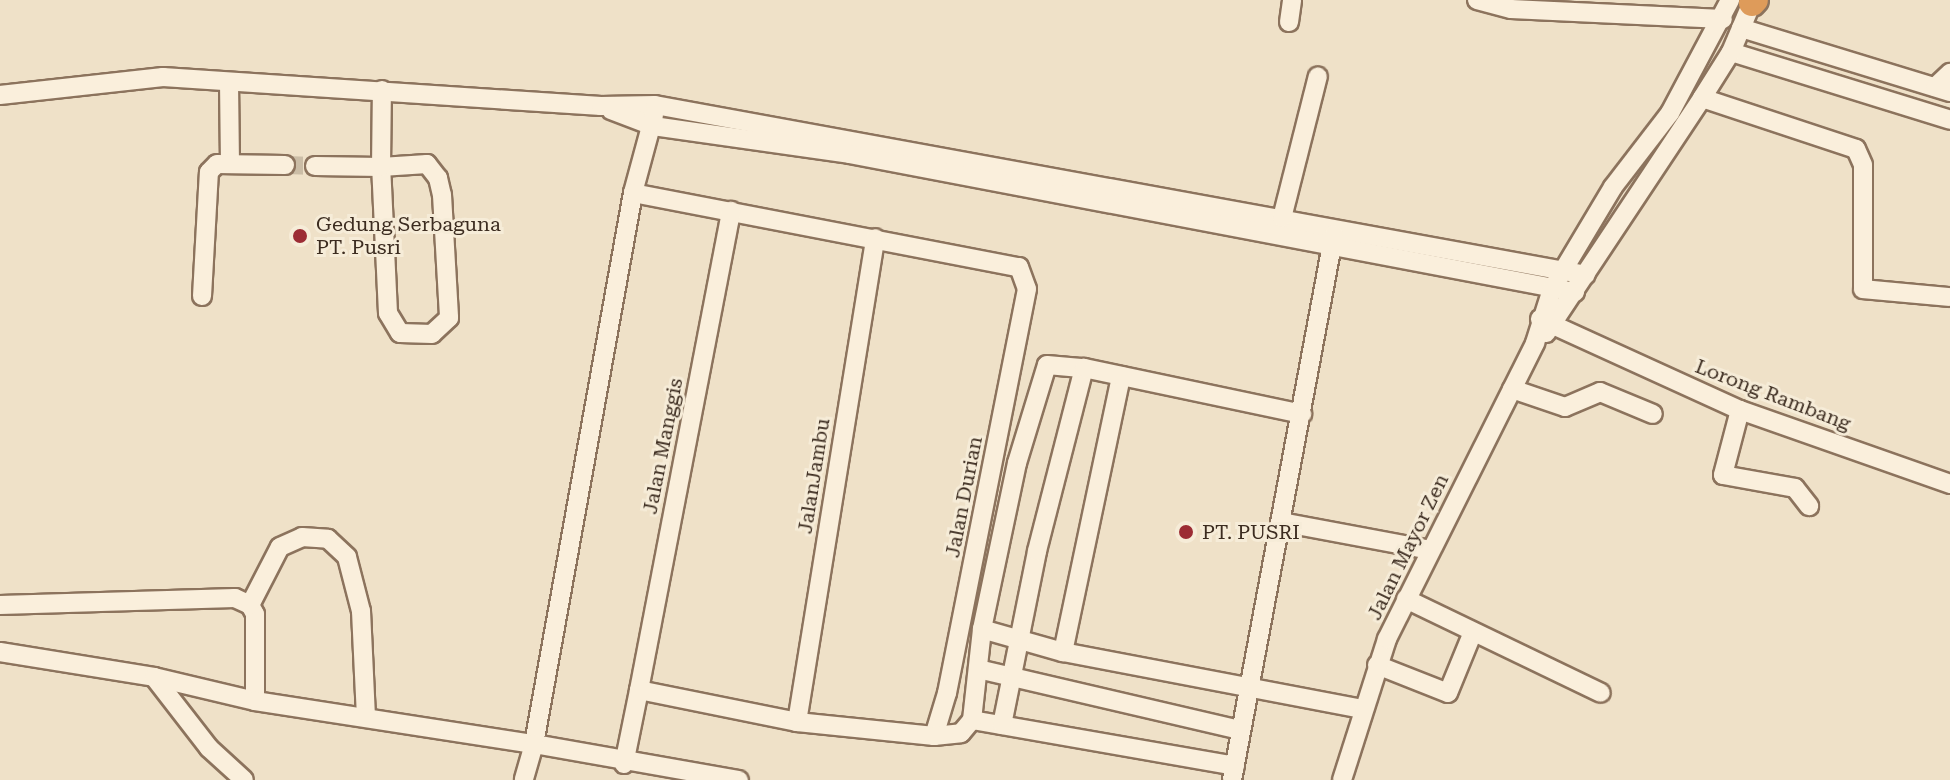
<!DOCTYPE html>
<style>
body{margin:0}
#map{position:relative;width:1950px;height:780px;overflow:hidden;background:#efe1c8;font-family:"Roboto Serif",serif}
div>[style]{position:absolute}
.minor-tunnel>*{height:18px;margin-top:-9px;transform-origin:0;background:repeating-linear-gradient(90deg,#cbbda6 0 18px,transparent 0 27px)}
.roads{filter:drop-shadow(2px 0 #8c735d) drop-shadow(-2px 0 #8c735d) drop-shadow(0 2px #8c735d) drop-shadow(0 -2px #8c735d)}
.minor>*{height:18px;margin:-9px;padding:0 9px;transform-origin:9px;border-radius:9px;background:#faefdc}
.highway>*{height:26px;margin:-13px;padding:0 13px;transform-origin:13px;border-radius:13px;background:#de9b5a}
.dots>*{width:22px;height:22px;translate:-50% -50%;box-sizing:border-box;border:4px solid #f6ecd8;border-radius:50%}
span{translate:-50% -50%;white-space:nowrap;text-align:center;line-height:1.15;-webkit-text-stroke:6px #f6ecd8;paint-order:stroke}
.poi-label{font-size:20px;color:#3c2c20}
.left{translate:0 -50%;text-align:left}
.street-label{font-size:20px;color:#3c2c20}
</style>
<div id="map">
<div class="minor-tunnel">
<i style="left:285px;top:165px;width:30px;rotate:2deg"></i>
</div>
<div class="roads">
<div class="minor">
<i style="left:1477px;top:0;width:35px;rotate:15deg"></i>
<i style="left:1511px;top:9px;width:212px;rotate:2.7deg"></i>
<i style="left:1289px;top:22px;width:22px;rotate:-82deg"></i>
<i style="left:1741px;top:28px;width:219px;rotate:17deg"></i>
<i style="left:1731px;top:52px;width:229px;rotate:17.2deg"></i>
<i style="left:229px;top:82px;width:81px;rotate:89.3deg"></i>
<i style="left:1935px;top:87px;width:21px;rotate:-43deg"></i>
<i style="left:0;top:95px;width:164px;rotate:-6.3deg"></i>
<i style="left:163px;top:77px;width:439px;rotate:3.8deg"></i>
<i style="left:601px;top:106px;width:54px;rotate:-1.1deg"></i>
<i style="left:655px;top:105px;width:946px;rotate:10.35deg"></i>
<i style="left:1702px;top:98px;width:162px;rotate:18.3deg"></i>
<i style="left:1856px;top:149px;width:17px;rotate:66deg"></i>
<i style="left:1863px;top:165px;width:124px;rotate:90deg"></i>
<i style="left:1863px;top:289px;width:87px;rotate:5.3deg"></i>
<i style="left:611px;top:110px;width:45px;rotate:20.9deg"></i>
<i style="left:653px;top:126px;width:198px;rotate:8.1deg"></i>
<i style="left:849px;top:154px;width:739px;rotate:10.76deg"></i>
<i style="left:654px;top:115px;width:81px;rotate:105.1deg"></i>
<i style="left:633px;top:193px;width:560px;rotate:100.19deg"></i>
<i style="left:534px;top:744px;width:208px;rotate:10deg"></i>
<i style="left:427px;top:164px;width:18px;rotate:52deg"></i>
<i style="left:438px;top:178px;width:17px;rotate:77deg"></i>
<i style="left:442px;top:195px;width:123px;rotate:86.7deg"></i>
<i style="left:449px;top:318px;width:23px;rotate:137deg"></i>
<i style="left:432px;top:334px;width:32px;rotate:-178deg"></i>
<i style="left:400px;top:333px;width:23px;rotate:-121deg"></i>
<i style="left:388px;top:313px;width:146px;rotate:-92.7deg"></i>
<i style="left:381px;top:167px;width:46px;rotate:-3.7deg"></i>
<i style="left:315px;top:166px;width:66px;rotate:0.9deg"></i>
<i style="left:381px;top:167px;width:77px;rotate:-89.3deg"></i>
<i style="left:633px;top:193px;width:393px;rotate:10.9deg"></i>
<i style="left:1019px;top:267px;width:23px;rotate:70deg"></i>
<i style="left:1027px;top:289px;width:412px;rotate:101.2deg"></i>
<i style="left:947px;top:693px;width:45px;rotate:106.8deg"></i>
<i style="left:1282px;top:218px;width:146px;rotate:-75.8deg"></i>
<i style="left:202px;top:296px;width:124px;rotate:-86.8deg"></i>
<i style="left:209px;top:172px;width:11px;rotate:-45deg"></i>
<i style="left:217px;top:164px;width:68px;rotate:0.8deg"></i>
<i style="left:1540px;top:319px;width:220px;rotate:24.5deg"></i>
<i style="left:1740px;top:410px;width:223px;rotate:19.4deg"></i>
<i style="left:1546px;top:333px;width:282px;rotate:-56.4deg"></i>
<i style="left:1702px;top:98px;width:54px;rotate:-57.8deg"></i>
<i style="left:1731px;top:52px;width:56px;rotate:-67.1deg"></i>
<i style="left:1512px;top:389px;width:56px;rotate:18.8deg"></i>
<i style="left:1565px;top:407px;width:38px;rotate:-23deg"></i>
<i style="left:1600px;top:392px;width:57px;rotate:22.5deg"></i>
<i style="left:1740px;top:410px;width:67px;rotate:104.7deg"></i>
<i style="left:1723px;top:475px;width:73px;rotate:10.2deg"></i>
<i style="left:1795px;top:488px;width:23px;rotate:52deg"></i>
<i style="left:1281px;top:522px;width:152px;rotate:10.6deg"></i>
<i style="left:1406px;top:599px;width:216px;rotate:25.7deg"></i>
<i style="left:0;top:605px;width:235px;rotate:-1.7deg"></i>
<i style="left:235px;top:598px;width:17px;rotate:25deg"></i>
<i style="left:250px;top:605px;width:10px;rotate:61deg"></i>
<i style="left:255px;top:614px;width:87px;rotate:90deg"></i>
<i style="left:250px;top:605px;width:65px;rotate:-62.7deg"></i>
<i style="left:280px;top:547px;width:24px;rotate:-24deg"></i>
<i style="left:302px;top:537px;width:26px;rotate:4deg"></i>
<i style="left:328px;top:539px;width:26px;rotate:43deg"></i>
<i style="left:347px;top:557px;width:56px;rotate:75.5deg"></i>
<i style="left:361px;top:611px;width:106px;rotate:87.3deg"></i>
<i style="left:982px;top:629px;width:84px;rotate:15.9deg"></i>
<i style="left:1063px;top:652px;width:304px;rotate:10.8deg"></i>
<i style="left:0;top:652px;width:156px;rotate:9.2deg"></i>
<i style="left:154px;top:677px;width:104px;rotate:13.4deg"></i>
<i style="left:255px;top:701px;width:282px;rotate:8.8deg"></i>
<i style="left:534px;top:744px;width:37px;rotate:106deg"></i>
<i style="left:1063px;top:652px;width:282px;rotate:-78.1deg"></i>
<i style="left:1377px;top:665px;width:76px;rotate:21.5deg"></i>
<i style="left:1448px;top:693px;width:66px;rotate:-67.7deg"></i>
<i style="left:978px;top:669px;width:270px;rotate:13.1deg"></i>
<i style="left:154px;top:677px;width:90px;rotate:52.2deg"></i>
<i style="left:209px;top:748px;width:47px;rotate:42.4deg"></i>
<i style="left:639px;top:690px;width:488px;rotate:-79.1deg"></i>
<i style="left:972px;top:720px;width:267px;rotate:9.9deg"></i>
<i style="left:797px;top:722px;width:490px;rotate:-80.8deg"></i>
<i style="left:1002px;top:725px;width:177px;rotate:-78.6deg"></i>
<i style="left:1037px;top:551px;width:189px;rotate:-75.6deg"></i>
<i style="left:624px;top:764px;width:76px;rotate:-78.5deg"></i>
<i style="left:639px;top:690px;width:161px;rotate:11.4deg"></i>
<i style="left:797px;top:722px;width:138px;rotate:5.8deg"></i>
<i style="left:934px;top:736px;width:27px;rotate:-6deg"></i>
<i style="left:961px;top:733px;width:17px;rotate:-50deg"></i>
<i style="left:972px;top:720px;width:92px;rotate:-83.7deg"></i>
<i style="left:982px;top:629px;width:170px;rotate:-78.1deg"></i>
<i style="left:1017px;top:463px;width:102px;rotate:-73deg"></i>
<i style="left:1047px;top:365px;width:37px;rotate:5deg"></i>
<i style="left:1084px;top:368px;width:223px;rotate:11.9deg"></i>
<i style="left:1232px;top:780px;width:555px;rotate:-79.42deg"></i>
<i style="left:1342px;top:780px;width:148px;rotate:-72.3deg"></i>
<i style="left:1387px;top:639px;width:331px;rotate:-63.4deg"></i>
<i style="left:1535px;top:343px;width:57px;rotate:-72.5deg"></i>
<i style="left:1552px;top:289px;width:119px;rotate:-59.1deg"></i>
<i style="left:1613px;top:187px;width:93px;rotate:-52.4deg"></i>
<i style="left:1670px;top:113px;width:128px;rotate:-62deg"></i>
</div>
<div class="highway">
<i style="left:1752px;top:3px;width:4px;rotate:-45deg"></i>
</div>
</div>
<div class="dots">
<i style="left:300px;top:236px;background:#9c2c34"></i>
<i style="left:1186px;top:532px;background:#9c2c34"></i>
</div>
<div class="poi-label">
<span class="left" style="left:316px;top:236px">Gedung Serbaguna<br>PT. Pusri</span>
<span class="left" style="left:1202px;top:532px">PT. PUSRI</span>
</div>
<div class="street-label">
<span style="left:1773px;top:395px;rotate:21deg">Lorong Rambang</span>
<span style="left:663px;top:446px;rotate:-79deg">Jalan Manggis</span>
<span style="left:814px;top:476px;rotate:-81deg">JalanJambu</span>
<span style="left:964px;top:497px;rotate:-79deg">Jalan Durian</span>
<span style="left:1408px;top:547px;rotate:-64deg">Jalan Mayor Zen</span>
</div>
</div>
